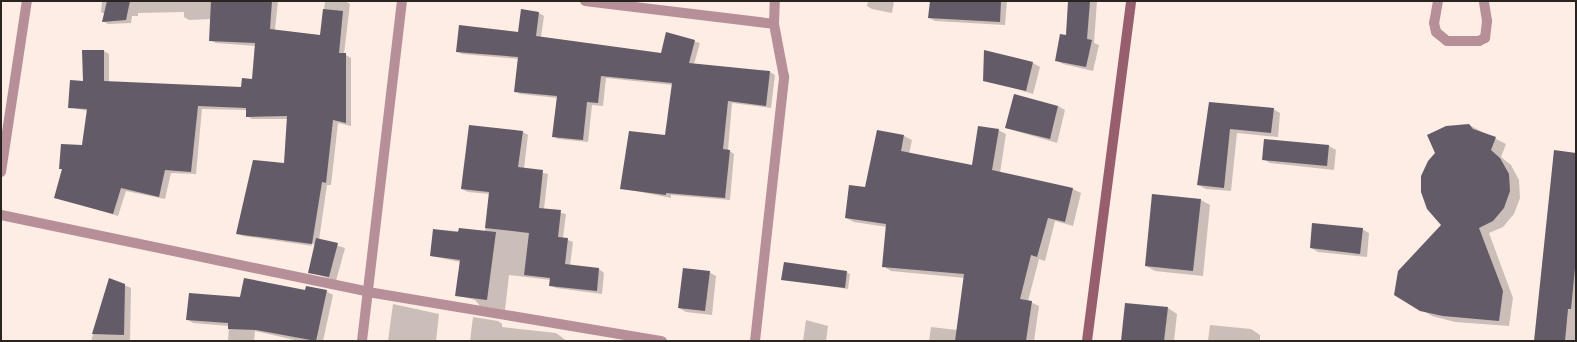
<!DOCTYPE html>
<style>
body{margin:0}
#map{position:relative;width:1577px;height:342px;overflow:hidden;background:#feede5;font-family:Arial,sans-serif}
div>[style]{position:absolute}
.shadow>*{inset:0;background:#0003}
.building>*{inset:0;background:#635b67}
.lane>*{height:10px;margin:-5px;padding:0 5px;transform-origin:5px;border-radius:5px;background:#b68f98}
.street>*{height:10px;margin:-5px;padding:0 5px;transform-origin:5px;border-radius:5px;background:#b68f98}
.secondary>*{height:10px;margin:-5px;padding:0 5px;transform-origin:5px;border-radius:5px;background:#975f6e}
span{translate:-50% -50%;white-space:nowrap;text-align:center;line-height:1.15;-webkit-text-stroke:4px #fefefe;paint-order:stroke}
.frame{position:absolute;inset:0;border:2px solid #292420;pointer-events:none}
</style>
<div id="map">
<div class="shadow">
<i style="clip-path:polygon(60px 1px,278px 1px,275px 30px,321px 36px,325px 1px,345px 1px,350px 4px,344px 54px,351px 58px,351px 126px,338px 123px,331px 185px,327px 185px,319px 240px,345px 248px,336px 281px,310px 272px,315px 245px,308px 241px,313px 246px,243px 236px,237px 233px,285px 164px,288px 119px,252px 119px,247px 116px,247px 110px,202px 109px,196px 174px,171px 173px,165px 199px,126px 191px,118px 216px,55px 197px,63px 170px,60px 168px,82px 146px,88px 111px,69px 107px,104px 51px,109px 54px,109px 83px,242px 88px,253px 80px,256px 46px,216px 43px,210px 40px,211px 19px,189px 20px,184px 17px,184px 12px,138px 13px,138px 16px,132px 16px,131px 23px,108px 24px,103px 21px,105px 14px,101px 12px,102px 2px)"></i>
<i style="clip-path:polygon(868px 1px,894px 1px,892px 13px,872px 9px,867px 6px)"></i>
<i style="clip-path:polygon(921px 1px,1007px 1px,1005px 25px,935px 21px,929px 18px,931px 2px)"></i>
<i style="clip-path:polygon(1069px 1px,1097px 1px,1094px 43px,1099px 45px,1093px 71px,1063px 64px,1056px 60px,1066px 36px)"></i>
<i style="clip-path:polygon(539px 13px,544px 16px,541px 37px,662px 54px,667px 34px,700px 43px,694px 64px,770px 72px,775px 75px,771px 108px,732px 103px,728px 150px,734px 154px,730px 200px,671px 195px,671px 198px,621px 188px,666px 136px,673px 85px,606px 78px,603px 106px,592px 105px,588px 142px,558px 139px,553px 136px,558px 98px,520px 94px,515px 91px,518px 59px,462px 54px,457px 51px,519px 33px)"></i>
<i style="clip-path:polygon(985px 52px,1033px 63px,1040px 67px,1033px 94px,984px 79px)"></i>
<i style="clip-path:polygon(1210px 103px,1273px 109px,1280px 113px,1278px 137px,1237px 133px,1231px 191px,1206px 189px,1198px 185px)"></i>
<i style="clip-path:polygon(1058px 106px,1065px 110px,1057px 143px,1006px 128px)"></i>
<i style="clip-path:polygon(1469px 125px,1506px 144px,1501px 157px,1511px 165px,1519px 180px,1520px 198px,1514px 214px,1503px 227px,1489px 233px,1513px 298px,1509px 326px,1455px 322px,1432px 316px,1395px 294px,1443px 225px)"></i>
<i style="clip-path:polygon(998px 130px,1006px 134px,1000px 173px,1073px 189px,1081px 193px,1073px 226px,1055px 221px,1045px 261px,1039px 259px,1028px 301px,1039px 306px,1034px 341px,929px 341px,931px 327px,957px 330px,965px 278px,891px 271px,883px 266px,887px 227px,854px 222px,846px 218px,866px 188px,878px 131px,904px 136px,912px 140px,909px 154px,973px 166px)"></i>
<i style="clip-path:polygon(523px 132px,528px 135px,524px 169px,548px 174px,544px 209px,566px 214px,563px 238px,573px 242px,570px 266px,599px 269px,604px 273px,602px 294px,556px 288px,550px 285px,551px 280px,509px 275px,505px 310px,480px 306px,475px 300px,456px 295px,460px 262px,431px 256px,434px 230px,485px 232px,490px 194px,468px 192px,462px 189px)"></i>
<i style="clip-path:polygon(1329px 146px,1336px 150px,1334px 170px,1270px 163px,1263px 159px)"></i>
<i style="clip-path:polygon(1576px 154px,1576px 341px,1535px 341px)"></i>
<i style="clip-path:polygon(1201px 200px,1210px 205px,1203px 276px,1155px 271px,1146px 266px)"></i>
<i style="clip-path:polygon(1362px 229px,1369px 233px,1367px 257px,1318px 252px,1311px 248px)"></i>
<i style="clip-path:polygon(709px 272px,716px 276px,712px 315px,686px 312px,679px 308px)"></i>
<i style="clip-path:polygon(846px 272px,850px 274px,848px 289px,782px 279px)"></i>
<i style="clip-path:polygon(110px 279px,131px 288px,130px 341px,91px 341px)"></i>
<i style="clip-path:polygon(326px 291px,333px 295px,323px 341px,299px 341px,255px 331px,254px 341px,228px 341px,229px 326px,193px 323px,187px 319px,241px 298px)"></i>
<i style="clip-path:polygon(393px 304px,439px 314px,436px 341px,388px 341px)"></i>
<i style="clip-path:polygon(1168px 308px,1177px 314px,1174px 341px,1122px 341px)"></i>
<i style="clip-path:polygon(473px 317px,498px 321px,502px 324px,502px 327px,556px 333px,567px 341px,470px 341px)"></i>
<i style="clip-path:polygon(806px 320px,828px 326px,826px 341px,803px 341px)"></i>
<i style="clip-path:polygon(1210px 325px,1251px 329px,1260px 335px,1260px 341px,1208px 341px)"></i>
</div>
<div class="building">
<i style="clip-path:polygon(107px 1px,130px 1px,126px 20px,102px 22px)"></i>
<i style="clip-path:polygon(211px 1px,272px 1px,270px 29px,320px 35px,323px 9px,343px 11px,339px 53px,346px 53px,346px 123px,333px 120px,326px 183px,322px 182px,312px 244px,236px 234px,253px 160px,284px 163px,287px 116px,246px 117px,246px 108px,198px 106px,191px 172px,165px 170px,159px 197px,121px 188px,113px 214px,54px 198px,62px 169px,59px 169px,61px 144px,82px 145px,87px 109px,68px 108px,70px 80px,83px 81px,82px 50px,104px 50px,104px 81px,241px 87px,242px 78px,252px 79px,255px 43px,209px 41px)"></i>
<i style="clip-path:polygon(930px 1px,1001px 1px,1000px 22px,928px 18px)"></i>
<i style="clip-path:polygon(1068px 1px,1090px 1px,1087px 39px,1092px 40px,1086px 67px,1055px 61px,1060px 34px,1066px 35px)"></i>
<i style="clip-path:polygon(521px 9px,539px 12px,536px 36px,661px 53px,666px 32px,695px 40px,689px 63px,770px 71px,766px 106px,728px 101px,723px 149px,730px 150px,725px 198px,666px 193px,666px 195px,620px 189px,629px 131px,665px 135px,672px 83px,601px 76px,598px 103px,587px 102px,583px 140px,552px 137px,557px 96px,514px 92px,518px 57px,456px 52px,459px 25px,518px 32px)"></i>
<i style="clip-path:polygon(984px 50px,1033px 62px,1026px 91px,983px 81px)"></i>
<i style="clip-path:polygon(1014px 94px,1058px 106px,1050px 139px,1005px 128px)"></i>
<i style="clip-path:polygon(1209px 102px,1274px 108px,1271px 133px,1230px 129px,1224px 188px,1197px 185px)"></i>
<i style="clip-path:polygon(1469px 124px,1473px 129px,1496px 137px,1491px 150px,1500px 158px,1509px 174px,1510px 191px,1504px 208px,1493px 221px,1479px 228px,1503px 291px,1499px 321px,1443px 316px,1420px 311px,1394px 295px,1398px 271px,1441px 225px,1427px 209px,1421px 192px,1421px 176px,1428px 161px,1435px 153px,1427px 135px,1446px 126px)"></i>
<i style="clip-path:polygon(469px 125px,523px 131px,518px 167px,543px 170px,539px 208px,561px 210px,558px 237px,568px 238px,565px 264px,599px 268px,597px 291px,549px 286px,550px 278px,524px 275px,529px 233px,485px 228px,489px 192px,461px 189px)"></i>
<i style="clip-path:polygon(978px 126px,999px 129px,992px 170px,1073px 188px,1065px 222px,1048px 218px,1037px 257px,1031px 255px,1020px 299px,1032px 301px,1026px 341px,955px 341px,964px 274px,882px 267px,886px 224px,845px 218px,849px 185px,865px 187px,877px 130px,904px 135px,901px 151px,972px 165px)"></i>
<i style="clip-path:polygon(1264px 139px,1329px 145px,1327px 166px,1262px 160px)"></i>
<i style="clip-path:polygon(1554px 150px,1576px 153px,1576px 258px,1571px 309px,1568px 309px,1565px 341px,1534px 341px)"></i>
<i style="clip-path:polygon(1152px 194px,1201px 199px,1193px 271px,1145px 266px)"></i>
<i style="clip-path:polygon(1312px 223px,1363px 228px,1360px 254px,1310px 248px)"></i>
<i style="clip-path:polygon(459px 228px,496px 232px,487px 300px,455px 296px,460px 260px,430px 256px,433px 229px,458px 232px)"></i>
<i style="clip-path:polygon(316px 238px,338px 243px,329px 277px,308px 273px)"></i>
<i style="clip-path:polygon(784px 262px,847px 271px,845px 288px,781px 280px)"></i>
<i style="clip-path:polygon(683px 268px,710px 271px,705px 311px,678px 308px)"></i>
<i style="clip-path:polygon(109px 278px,125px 284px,124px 335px,92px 334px)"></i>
<i style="clip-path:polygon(244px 278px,305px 290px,306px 286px,327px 290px,316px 341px,256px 330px,228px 329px,228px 323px,186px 320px,189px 293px,240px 297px)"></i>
<i style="clip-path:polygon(1125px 303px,1168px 307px,1164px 341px,1121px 341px)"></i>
</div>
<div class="lane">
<i style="left:1438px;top:1px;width:22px;rotate:100deg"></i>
<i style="left:1434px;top:23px;width:9px;rotate:77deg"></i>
<i style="left:1436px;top:32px;width:14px;rotate:39deg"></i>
<i style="left:1447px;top:41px;width:32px"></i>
<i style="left:1479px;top:41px;width:7px;rotate:-27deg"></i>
<i style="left:1485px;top:38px;width:17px;rotate:-83deg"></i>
<i style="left:1487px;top:21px;width:20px;rotate:-99deg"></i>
</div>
<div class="street">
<i style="left:585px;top:1px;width:190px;rotate:6.9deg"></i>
<i style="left:1px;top:172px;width:173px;rotate:-81.4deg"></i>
<i style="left:1px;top:215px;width:375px;rotate:11.8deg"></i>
<i style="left:368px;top:292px;width:298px;rotate:9.5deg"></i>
<i style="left:362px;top:341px;width:342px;rotate:-83.3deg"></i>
<i style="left:755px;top:341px;width:266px;rotate:-83.7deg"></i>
<i style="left:784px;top:77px;width:54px;rotate:-100.7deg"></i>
<i style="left:774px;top:24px;width:23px;rotate:-88deg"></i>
</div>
<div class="secondary">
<i style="left:1087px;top:341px;width:343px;rotate:-82.6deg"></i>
</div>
<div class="frame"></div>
</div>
